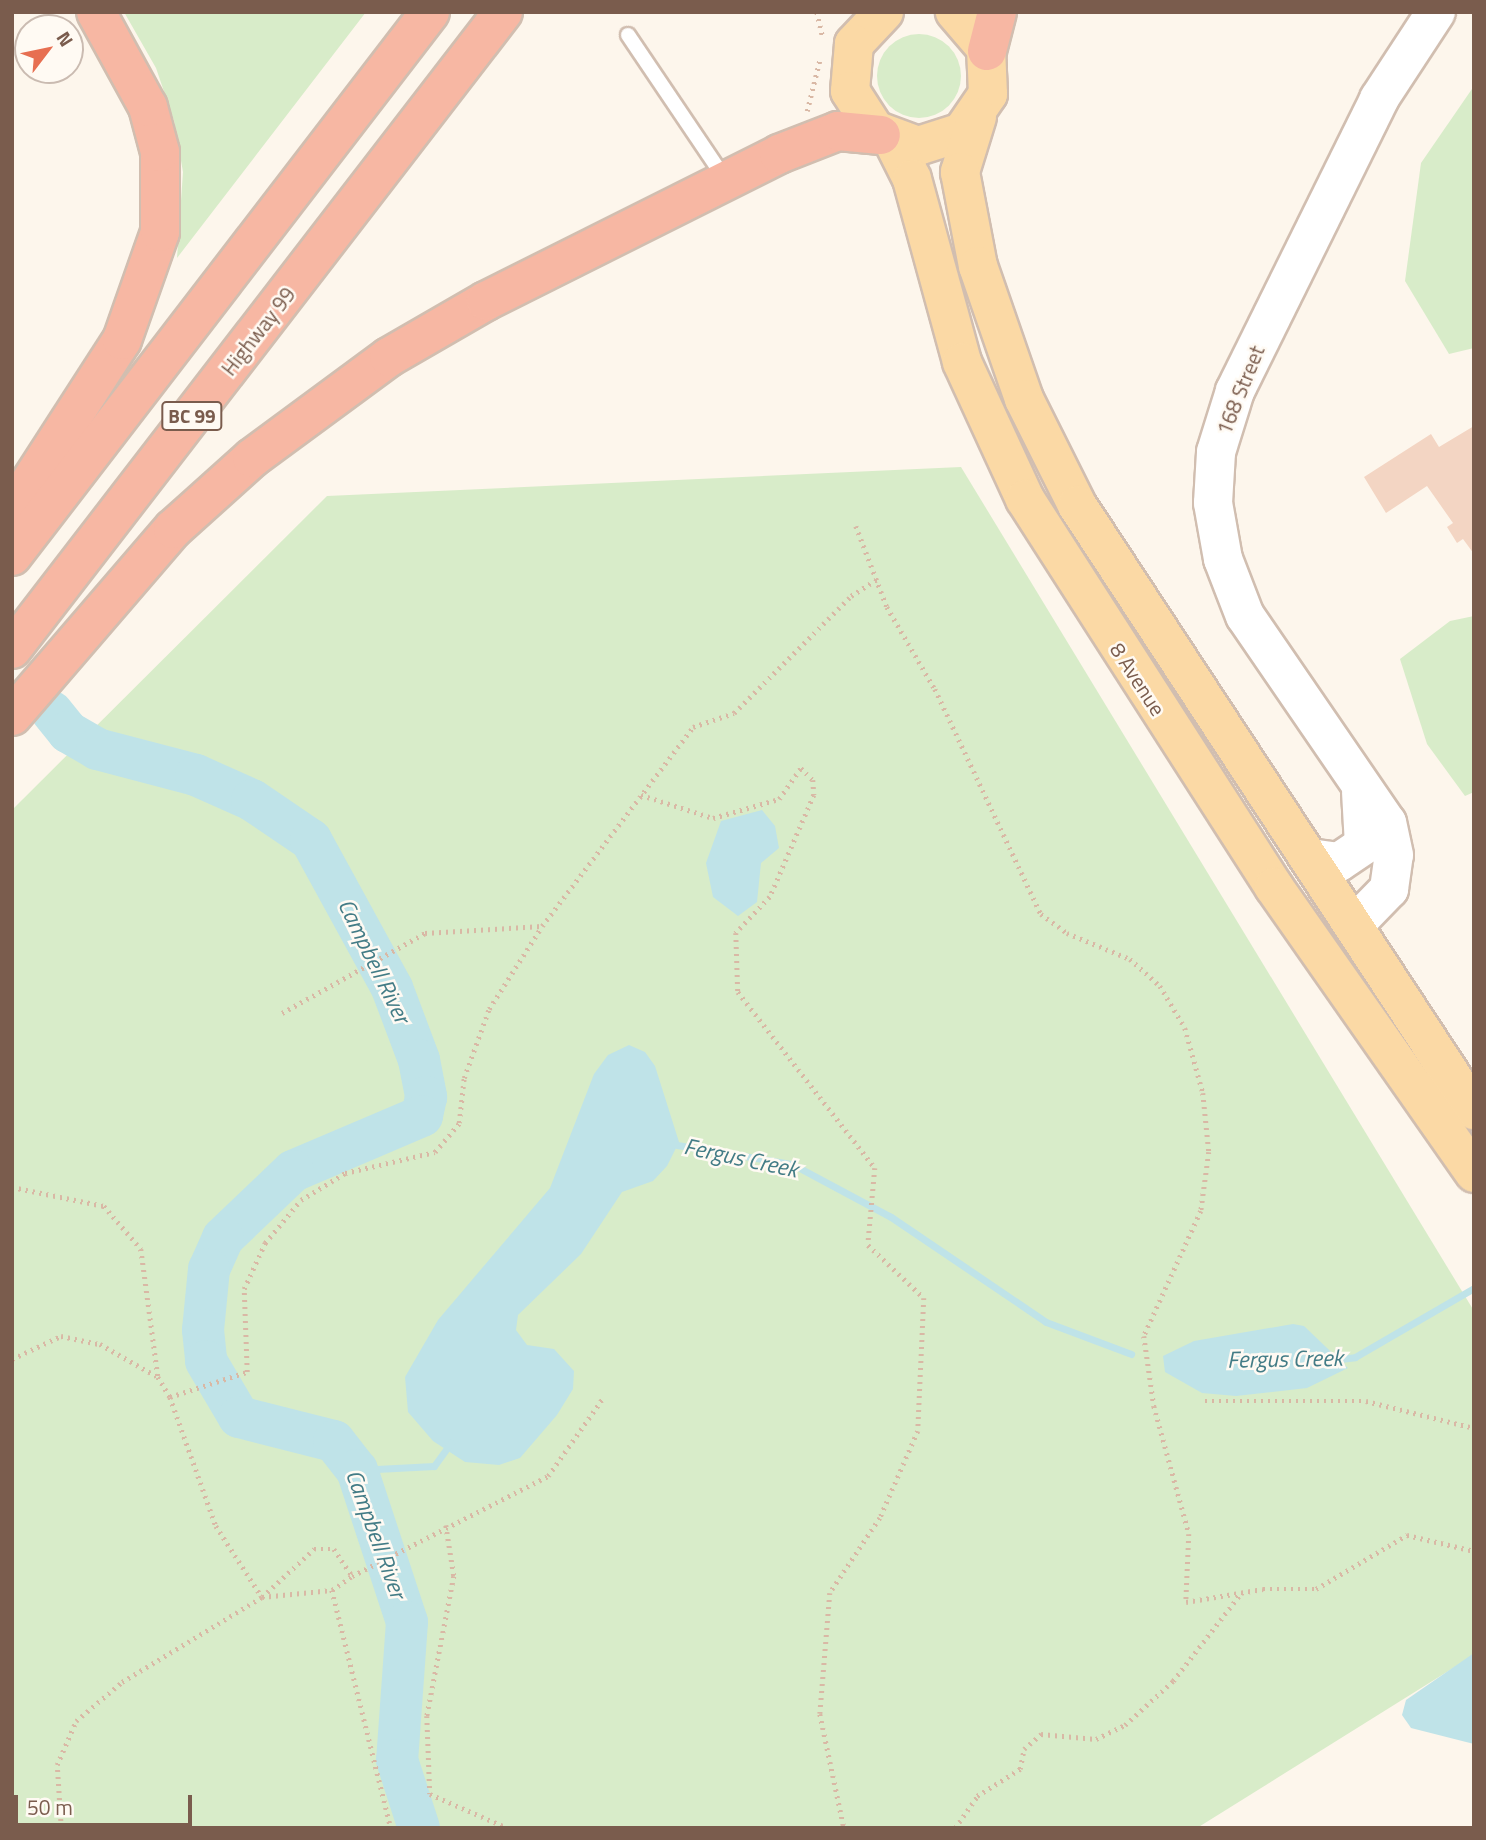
<!DOCTYPE html>
<style>
body{margin:0}
#map{position:relative;width:1486px;height:1840px;overflow:hidden;background:#fdf6ec;font-family:"Titillium Web",sans-serif}
div>[style]{position:absolute}
.green>*{inset:0;background:#d8ecc9}
.round{border-radius:50%}
.water>*{inset:0;background:#bfe3e8}
.stream>*{height:7px;margin:-3.5px;padding:0 3.5px;transform-origin:3.5px;border-radius:3.5px;background:#bfe3e8}
.river>*{height:42px;margin:-21px;padding:0 21px;transform-origin:21px;border-radius:21px;background:#bfe3e8}
.building>*{inset:0;background:#f3d5c3}
.path>*{height:4.5px;margin-top:-2.25px;transform-origin:0;background:repeating-linear-gradient(90deg,#d9b8a5 0 2px,transparent 0 7px)}
.roads{filter:drop-shadow(2px 0 #d1beb0) drop-shadow(-2px 0 #d1beb0) drop-shadow(0 2px #d1beb0) drop-shadow(0 -2px #d1beb0)}
.lane>*{height:14px;margin:-7px;padding:0 7px;transform-origin:7px;border-radius:7px;background:#fff}
.secondary>*{height:38px;margin:-19px;padding:0 19px;transform-origin:19px;border-radius:19px;background:#fff}
.primary>*{height:38px;margin:-19px;padding:0 19px;transform-origin:19px;border-radius:19px;background:#fbd9a5}
.highway>*{height:38px;margin:-19px;padding:0 19px;transform-origin:19px;border-radius:19px;background:#f7b7a3}
span{translate:-50% -50%;white-space:nowrap;text-align:center;line-height:1.15;-webkit-text-stroke:5px #fffaf3;paint-order:stroke}
.shield-label span{padding:2px 5px;background:#fffaf3;border:2px solid;border-radius:5px;-webkit-text-stroke-width:0}
.shield-label{font-size:19px;color:#7a5c4d;font-weight:700}
.street-label{font-size:21px;color:#7a5c4d}
.water-label{font-size:23px;color:#437c86;font-style:italic}
.frame{position:absolute;inset:0;border:14px solid #7a5c4d;pointer-events:none}
.north{position:absolute;left:14px;top:14px;width:70px;height:70px;box-sizing:border-box;background:#fffaf3;border:2px solid #cabbb1;border-radius:50%;rotate:58deg;font-size:19px;font-weight:700;line-height:28px;text-align:center;color:#7a5c4d}
.north::after{content:'';display:block;margin:auto;width:24px;height:32px;background:#e76f51;clip-path:polygon(50% 0,100% 100%,50% 72%,0 100%)}
.scale{position:absolute;left:14px;top:1795px;width:178px;height:32px;box-sizing:border-box;border:4px solid #7a5c4d;border-top:0;padding-left:9px;font-size:21px;line-height:24px;white-space:nowrap;color:#7a5c4d;-webkit-text-stroke:5px #fffaf3;paint-order:stroke}
</style>
<div id="map">
<div class="green">
<i style="clip-path:polygon(124px 12px,366px 12px,177px 258px,183px 172px,174px 121px,156px 68px)"></i>
<i class="round" style="left:877px;top:34px;width:84px;height:84px"></i>
<i style="clip-path:polygon(1474px 86px,1474px 348px,1449px 354px,1405px 281px,1421px 163px)"></i>
<i style="clip-path:polygon(961px 467px,1474px 1311px,1474px 1655px,1197px 1828px,12px 1828px,12px 810px,327px 496px)"></i>
<i style="clip-path:polygon(1474px 616px,1474px 792px,1465px 796px,1427px 744px,1400px 659px,1450px 621px)"></i>
</div>
<div class="water">
<i style="clip-path:polygon(762px 810px,775px 826px,779px 848px,761px 863px,757px 902px,738px 916px,713px 897px,706px 863px,721px 821px)"></i>
<i style="clip-path:polygon(629px 1045px,645px 1052px,655px 1066px,679px 1142px,667px 1166px,653px 1181px,622px 1192px,581px 1254px,518px 1315px,516px 1330px,527px 1345px,554px 1349px,574px 1371px,573px 1389px,557px 1415px,520px 1458px,499px 1465px,465px 1462px,433px 1441px,408px 1412px,405px 1377px,438px 1320px,550px 1188px,594px 1074px,608px 1055px)"></i>
<i style="clip-path:polygon(1293px 1324px,1304px 1326px,1348px 1368px,1307px 1388px,1236px 1396px,1202px 1393px,1165px 1372px,1163px 1356px,1194px 1341px)"></i>
<i style="clip-path:polygon(1474px 1653px,1474px 1744px,1411px 1728px,1402px 1715px,1406px 1700px)"></i>
</div>
<div class="stream">
<i style="left:671px;top:1144px;width:123px;rotate:9.4deg"></i>
<i style="left:792px;top:1164px;width:112px;rotate:28.2deg"></i>
<i style="left:891px;top:1217px;width:187px;rotate:34.1deg"></i>
<i style="left:1046px;top:1322px;width:91px;rotate:20.6deg"></i>
<i style="left:1332px;top:1360px;width:23px;rotate:-7deg"></i>
<i style="left:1355px;top:1357px;width:138px;rotate:-30.1deg"></i>
<i style="left:357px;top:1470px;width:77px;rotate:-3deg"></i>
<i style="left:434px;top:1466px;width:29px;rotate:-54deg"></i>
</div>
<div class="river">
<i style="left:52px;top:712px;width:26px;rotate:51deg"></i>
<i style="left:68px;top:732px;width:34px;rotate:30deg"></i>
<i style="left:97px;top:749px;width:102px;rotate:14.7deg"></i>
<i style="left:196px;top:775px;width:61px;rotate:24.1deg"></i>
<i style="left:252px;top:800px;width:71px;rotate:34.1deg"></i>
<i style="left:311px;top:840px;width:169px;rotate:61.3deg"></i>
<i style="left:392px;top:988px;width:77px;rotate:69.4deg"></i>
<i style="left:419px;top:1060px;width:38px;rotate:79deg"></i>
<i style="left:426px;top:1097px;width:19px;rotate:102deg"></i>
<i style="left:422px;top:1116px;width:140px;rotate:156.9deg"></i>
<i style="left:293px;top:1171px;width:97px;rotate:136.3deg"></i>
<i style="left:223px;top:1238px;width:34px;rotate:114deg"></i>
<i style="left:209px;top:1269px;width:61px;rotate:95.6deg"></i>
<i style="left:203px;top:1330px;width:31px;rotate:84deg"></i>
<i style="left:206px;top:1361px;width:65px;rotate:59.5deg"></i>
<i style="left:239px;top:1417px;width:98px;rotate:14.2deg"></i>
<i style="left:334px;top:1441px;width:37px;rotate:52deg"></i>
<i style="left:357px;top:1470px;width:160px;rotate:71.8deg"></i>
<i style="left:407px;top:1622px;width:138px;rotate:94.1deg"></i>
<i style="left:397px;top:1760px;width:71px;rotate:72.1deg"></i>
</div>
<div class="building">
<i style="clip-path:polygon(1474px 426px,1474px 554px,1463px 539px,1457px 543px,1447px 527px,1453px 523px,1427px 486px,1386px 513px,1364px 477px,1431px 434px,1439px 447px)"></i>
</div>
<div class="path">
<i style="left:817px;top:12px;width:26px;rotate:77deg"></i>
<i style="left:807px;top:111px;width:54px;rotate:-76deg"></i>
<i style="left:856px;top:526px;width:87px;rotate:69.1deg"></i>
<i style="left:887px;top:607px;width:95px;rotate:59.7deg"></i>
<i style="left:935px;top:689px;width:249px;rotate:64.8deg"></i>
<i style="left:1041px;top:914px;width:32px;rotate:36deg"></i>
<i style="left:1067px;top:933px;width:68px;rotate:22.4deg"></i>
<i style="left:1130px;top:959px;width:40px;rotate:42deg"></i>
<i style="left:1160px;top:986px;width:49px;rotate:59.2deg"></i>
<i style="left:1185px;top:1028px;width:67px;rotate:74.5deg"></i>
<i style="left:1203px;top:1093px;width:59px;rotate:84.2deg"></i>
<i style="left:1209px;top:1152px;width:60px;rotate:97.7deg"></i>
<i style="left:1201px;top:1211px;width:137px;rotate:114.5deg"></i>
<i style="left:1144px;top:1336px;width:71px;rotate:81.9deg"></i>
<i style="left:1154px;top:1406px;width:133px;rotate:74.7deg"></i>
<i style="left:1189px;top:1534px;width:68px;rotate:92.5deg"></i>
<i style="left:1186px;top:1602px;width:78px;rotate:-9.6deg"></i>
<i style="left:1263px;top:1589px;width:53px"></i>
<i style="left:1316px;top:1589px;width:106px;rotate:-30.7deg"></i>
<i style="left:1407px;top:1535px;width:69px;rotate:13.4deg"></i>
<i style="left:641px;top:795px;width:76px;rotate:17.7deg"></i>
<i style="left:713px;top:818px;width:69px;rotate:-16.1deg"></i>
<i style="left:779px;top:799px;width:38px;rotate:-55deg"></i>
<i style="left:801px;top:768px;width:17px;rotate:45deg"></i>
<i style="left:813px;top:780px;width:15px;rotate:86deg"></i>
<i style="left:814px;top:795px;width:111px;rotate:113.3deg"></i>
<i style="left:770px;top:897px;width:50px;rotate:133.4deg"></i>
<i style="left:736px;top:933px;width:59px;rotate:88.1deg"></i>
<i style="left:738px;top:992px;width:223px;rotate:52.1deg"></i>
<i style="left:875px;top:1168px;width:77px;rotate:95.2deg"></i>
<i style="left:868px;top:1245px;width:77px;rotate:43.4deg"></i>
<i style="left:924px;top:1298px;width:133px;rotate:92.6deg"></i>
<i style="left:918px;top:1431px;width:95px;rotate:113.6deg"></i>
<i style="left:880px;top:1518px;width:90px;rotate:123.7deg"></i>
<i style="left:830px;top:1593px;width:121px;rotate:94.7deg"></i>
<i style="left:820px;top:1714px;width:116px;rotate:78.1deg"></i>
<i style="left:282px;top:1013px;width:164px;rotate:-29.2deg"></i>
<i style="left:425px;top:933px;width:117px;rotate:-3.4deg"></i>
<i style="left:542px;top:926px;width:250px;rotate:-52.8deg"></i>
<i style="left:693px;top:727px;width:43px;rotate:-18.9deg"></i>
<i style="left:734px;top:713px;width:165px;rotate:-45deg"></i>
<i style="left:851px;top:596px;width:30px;rotate:-33deg"></i>
<i style="left:12px;top:1187px;width:94px;rotate:11.7deg"></i>
<i style="left:104px;top:1206px;width:57px;rotate:49.3deg"></i>
<i style="left:141px;top:1249px;width:128px;rotate:82.4deg"></i>
<i style="left:12px;top:1359px;width:54px;rotate:-25.1deg"></i>
<i style="left:61px;top:1336px;width:40px;rotate:12deg"></i>
<i style="left:100px;top:1344px;width:67px;rotate:29.6deg"></i>
<i style="left:158px;top:1377px;width:23px;rotate:59deg"></i>
<i style="left:170px;top:1397px;width:81px;rotate:-18deg"></i>
<i style="left:247px;top:1372px;width:83px;rotate:-92.1deg"></i>
<i style="left:244px;top:1289px;width:51px;rotate:-65.5deg"></i>
<i style="left:265px;top:1243px;width:56px;rotate:-50.1deg"></i>
<i style="left:301px;top:1200px;width:52px;rotate:-31.5deg"></i>
<i style="left:345px;top:1173px;width:92px;rotate:-13.1deg"></i>
<i style="left:435px;top:1152px;width:38px;rotate:-50deg"></i>
<i style="left:459px;top:1123px;width:45px;rotate:-83.7deg"></i>
<i style="left:464px;top:1078px;width:73px;rotate:-70.1deg"></i>
<i style="left:489px;top:1009px;width:98px;rotate:-57.4deg"></i>
<i style="left:170px;top:1397px;width:137px;rotate:70.4deg"></i>
<i style="left:216px;top:1526px;width:85px;rotate:57.1deg"></i>
<i style="left:262px;top:1597px;width:71px;rotate:-42.7deg"></i>
<i style="left:314px;top:1549px;width:20px"></i>
<i style="left:334px;top:1549px;width:32px;rotate:56deg"></i>
<i style="left:352px;top:1576px;width:220px;rotate:-27deg"></i>
<i style="left:548px;top:1476px;width:95px;rotate:-54.8deg"></i>
<i style="left:1205px;top:1401px;width:161px"></i>
<i style="left:1366px;top:1401px;width:111px;rotate:14deg"></i>
<i style="left:446px;top:1525px;width:52px;rotate:81.1deg"></i>
<i style="left:454px;top:1576px;width:143px;rotate:100.9deg"></i>
<i style="left:427px;top:1716px;width:78px;rotate:87.8deg"></i>
<i style="left:430px;top:1794px;width:85px;rotate:23.6deg"></i>
<i style="left:332px;top:1590px;width:245px;rotate:76.1deg"></i>
<i style="left:61px;top:1828px;width:63px;rotate:-93.6deg"></i>
<i style="left:57px;top:1765px;width:48px;rotate:-66.6deg"></i>
<i style="left:76px;top:1721px;width:60px;rotate:-40.3deg"></i>
<i style="left:122px;top:1682px;width:164px;rotate:-31.3deg"></i>
<i style="left:262px;top:1597px;width:70px;rotate:-5.7deg"></i>
<i style="left:332px;top:1590px;width:24px;rotate:-35deg"></i>
<i style="left:955px;top:1828px;width:39px;rotate:-55deg"></i>
<i style="left:977px;top:1796px;width:51px;rotate:-32.1deg"></i>
<i style="left:1020px;top:1769px;width:20px;rotate:-79deg"></i>
<i style="left:1024px;top:1749px;width:23px;rotate:-41deg"></i>
<i style="left:1041px;top:1734px;width:55px;rotate:5.2deg"></i>
<i style="left:1096px;top:1739px;width:32px;rotate:-26deg"></i>
<i style="left:1125px;top:1725px;width:65px;rotate:-42.5deg"></i>
<i style="left:1173px;top:1681px;width:108px;rotate:-52.2deg"></i>
</div>
<div class="roads">
<div class="lane">
<i style="left:628px;top:35px;width:174px;rotate:56deg"></i>
</div>
<div class="secondary">
<i style="left:1310px;top:858px;width:29px;rotate:8deg"></i>
<i style="left:1339px;top:862px;width:30px;rotate:-34deg"></i>
<i style="left:1364px;top:845px;width:53px;rotate:-93.2deg"></i>
<i style="left:1355px;top:924px;width:49px;rotate:-45.8deg"></i>
<i style="left:1389px;top:889px;width:34px;rotate:-82deg"></i>
<i style="left:1394px;top:855px;width:33px;rotate:-102deg"></i>
<i style="left:1387px;top:823px;width:251px;rotate:-124.4deg"></i>
<i style="left:1245px;top:616px;width:61px;rotate:-111.1deg"></i>
<i style="left:1223px;top:559px;width:57px;rotate:-100.1deg"></i>
<i style="left:1213px;top:503px;width:51px;rotate:-86.6deg"></i>
<i style="left:1216px;top:452px;width:64px;rotate:-72.7deg"></i>
<i style="left:1235px;top:391px;width:326px;rotate:-63.7deg"></i>
<i style="left:1379px;top:99px;width:104px;rotate:-56.8deg"></i>
</div>
<div class="primary">
<i style="left:884px;top:12px;width:44px;rotate:133.2deg"></i>
<i style="left:854px;top:44px;width:47px;rotate:94.9deg"></i>
<i style="left:850px;top:91px;width:46px;rotate:57.3deg"></i>
<i style="left:875px;top:130px;width:46px;rotate:20.4deg"></i>
<i style="left:918px;top:146px;width:46px;rotate:-17.7deg"></i>
<i style="left:962px;top:132px;width:46px;rotate:-55.6deg"></i>
<i style="left:988px;top:94px;width:46px;rotate:-92.5deg"></i>
<i style="left:986px;top:48px;width:48px;rotate:-130.7deg"></i>
<i style="left:977px;top:117px;width:58px;rotate:107.2deg"></i>
<i style="left:960px;top:172px;width:96px;rotate:79.2deg"></i>
<i style="left:978px;top:266px;width:141px;rotate:70.9deg"></i>
<i style="left:1024px;top:399px;width:119px;rotate:63.4deg"></i>
<i style="left:1077px;top:505px;width:724px;rotate:56.73deg"></i>
<i style="left:893px;top:141px;width:42px;rotate:63.4deg"></i>
<i style="left:912px;top:179px;width:190px;rotate:74.7deg"></i>
<i style="left:962px;top:362px;width:151px;rotate:65.3deg"></i>
<i style="left:1025px;top:499px;width:461px;rotate:57.3deg"></i>
<i style="left:1274px;top:887px;width:349px;rotate:55deg"></i>
</div>
<div class="highway">
<i style="left:987px;top:51px;width:40px;rotate:-75.6deg"></i>
<i style="left:12px;top:510px;width:202px;rotate:-57.1deg"></i>
<i style="left:122px;top:340px;width:114px;rotate:-70.6deg"></i>
<i style="left:160px;top:232px;width:80px;rotate:-90deg"></i>
<i style="left:160px;top:152px;width:47px;rotate:-104.9deg"></i>
<i style="left:148px;top:107px;width:108px;rotate:-118.7deg"></i>
<i style="left:12px;top:556px;width:686px;rotate:-52.46deg"></i>
<i style="left:12px;top:649px;width:804px;rotate:-52.37deg"></i>
<i style="left:12px;top:716px;width:247px;rotate:-49.3deg"></i>
<i style="left:173px;top:529px;width:106px;rotate:-41.9deg"></i>
<i style="left:252px;top:458px;width:170px;rotate:-36.4deg"></i>
<i style="left:389px;top:357px;width:112px;rotate:-30deg"></i>
<i style="left:486px;top:301px;width:328px;rotate:-26.6deg"></i>
<i style="left:779px;top:154px;width:63px;rotate:-21.3deg"></i>
<i style="left:838px;top:131px;width:43px;rotate:5.3deg"></i>
</div>
</div>
<div class="shield-label">
<span style="left:192px;top:416px">BC 99</span>
</div>
<div class="street-label">
<span style="left:258px;top:331px;rotate:-52deg">Highway 99</span>
<span style="left:1240px;top:390px;rotate:-68deg">168 Street</span>
<span style="left:1138px;top:679px;rotate:57deg">8 Avenue</span>
</div>
<div class="water-label">
<span style="left:374px;top:961px;rotate:64deg">Campbell River</span>
<span style="left:741px;top:1158px;rotate:12deg">Fergus Creek</span>
<span style="left:1285px;top:1359px;rotate:-1deg">Fergus Creek</span>
<span style="left:376px;top:1534px;rotate:70deg">Campbell River</span>
</div>
<div class="frame"></div>
<div class="north">N</div>
<div class="scale">50 m</div>
</div>
